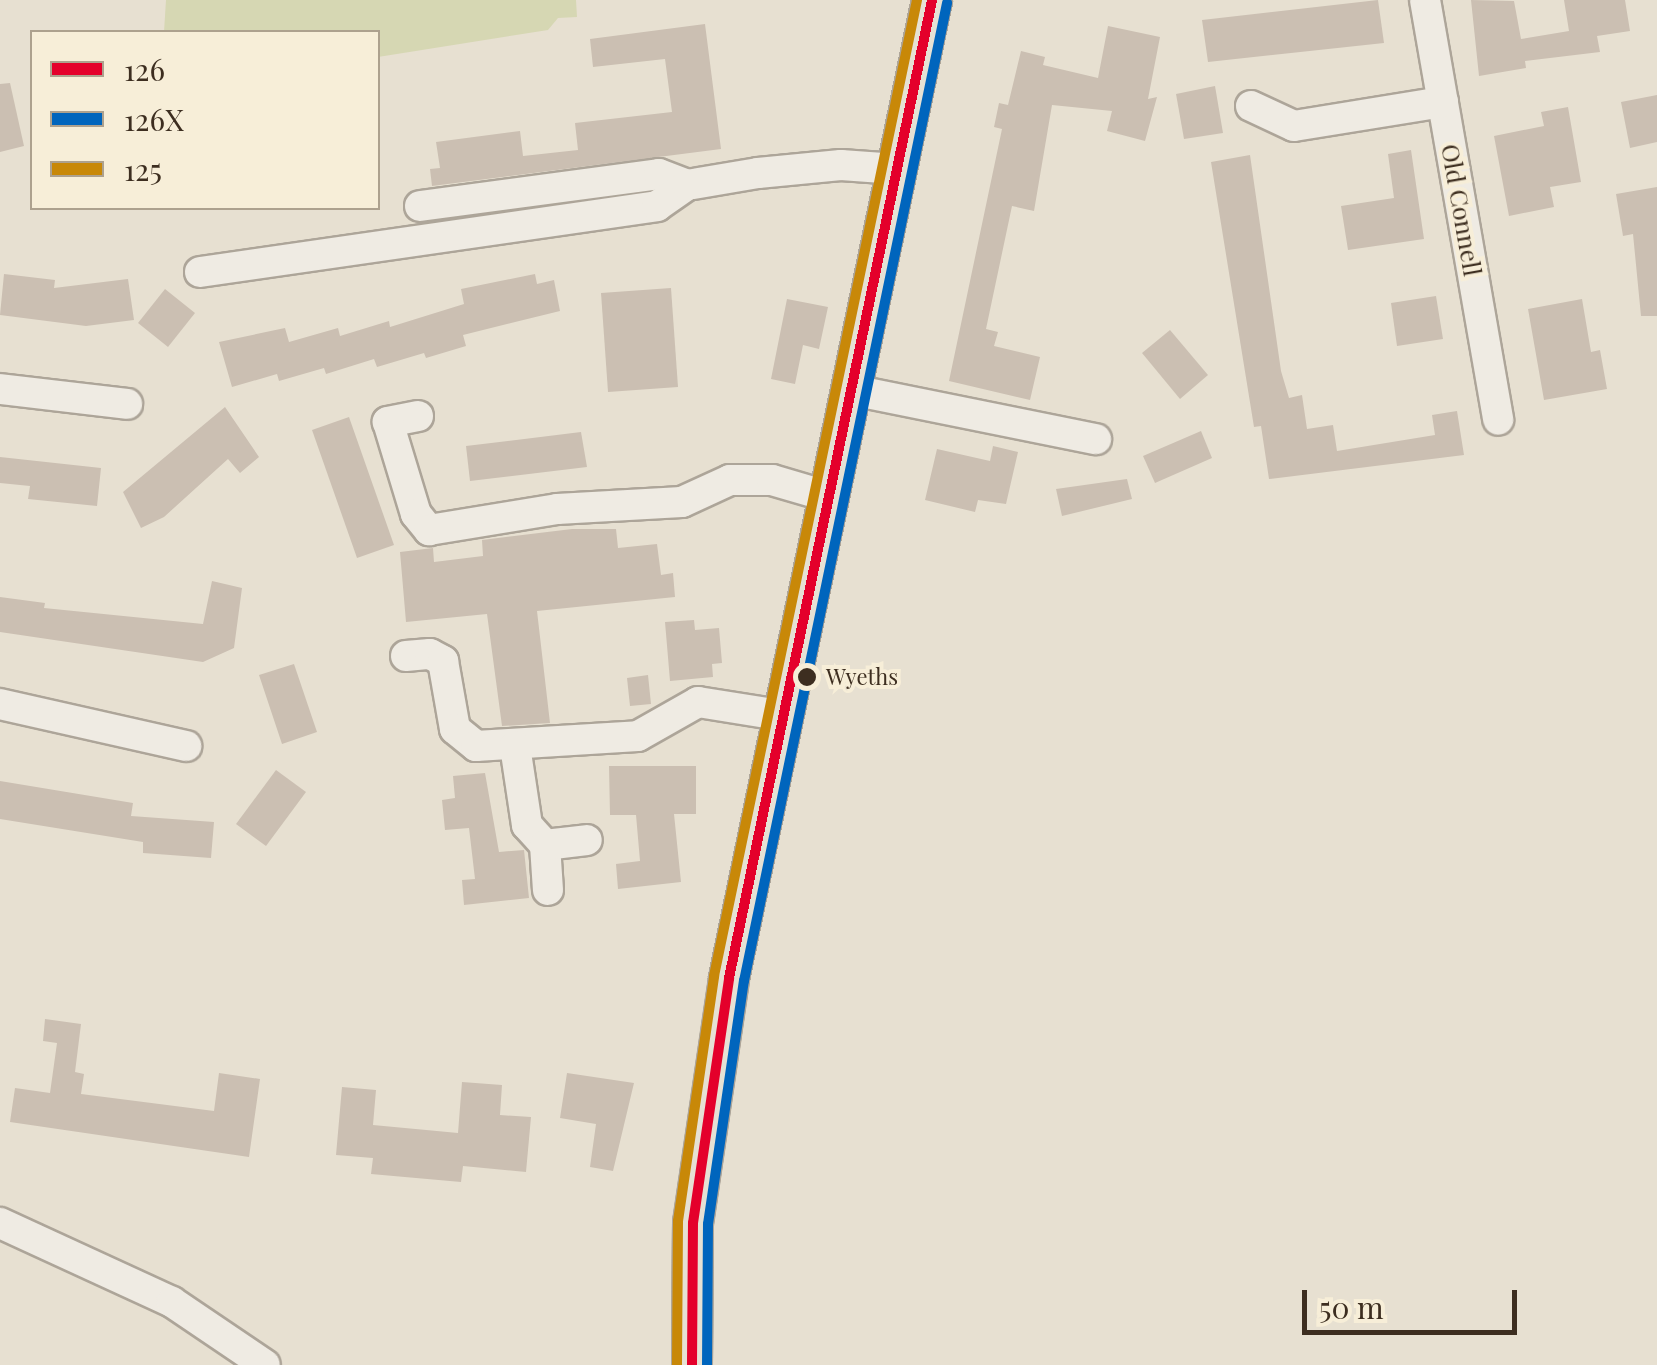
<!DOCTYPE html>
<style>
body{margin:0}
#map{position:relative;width:1657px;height:1365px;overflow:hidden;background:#e7e0d1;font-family:"Playfair Display",serif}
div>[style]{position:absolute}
.green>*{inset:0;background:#d6d7b3}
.building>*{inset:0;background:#cbbfb2}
.roads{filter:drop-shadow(2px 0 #ada599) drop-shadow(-2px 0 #ada599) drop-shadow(0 2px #ada599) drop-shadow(0 -2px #ada599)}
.minor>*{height:30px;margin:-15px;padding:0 15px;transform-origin:15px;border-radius:15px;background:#efebe3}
.major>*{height:38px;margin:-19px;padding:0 19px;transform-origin:19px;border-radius:19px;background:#e6e1d4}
.bus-1>*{height:10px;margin:-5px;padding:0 5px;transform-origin:5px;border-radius:5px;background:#e4002b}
.bus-2>*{height:10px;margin:-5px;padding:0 5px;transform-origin:5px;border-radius:5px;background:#0065bd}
.bus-3>*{height:10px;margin:-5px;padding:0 5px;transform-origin:5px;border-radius:5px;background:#c88808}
.dots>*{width:28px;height:28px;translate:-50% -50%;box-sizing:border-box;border:5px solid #f7eed8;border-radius:50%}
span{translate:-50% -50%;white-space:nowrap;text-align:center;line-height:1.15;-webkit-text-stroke:8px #f7eed8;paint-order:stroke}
.bus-label{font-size:22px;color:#3d2e20}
.left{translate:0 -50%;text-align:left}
.street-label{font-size:25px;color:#3d2e20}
.legend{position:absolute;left:30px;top:30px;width:350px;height:180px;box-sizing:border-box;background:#f7eed8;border:2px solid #ada18e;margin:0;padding:12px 18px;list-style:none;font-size:30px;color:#3d2e20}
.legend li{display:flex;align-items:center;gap:20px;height:50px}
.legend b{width:50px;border:2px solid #ada18e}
.scale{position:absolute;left:1302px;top:1290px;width:215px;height:45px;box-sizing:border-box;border:5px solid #3d2e20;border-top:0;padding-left:12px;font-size:30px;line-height:35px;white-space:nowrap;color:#3d2e20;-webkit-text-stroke:8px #f7eed8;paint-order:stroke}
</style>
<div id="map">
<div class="green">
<i style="clip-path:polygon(166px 0,576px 0,577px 17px,558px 18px,548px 30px,378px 57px,378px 32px,164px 32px)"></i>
</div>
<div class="building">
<i style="clip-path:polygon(1378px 0,1384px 43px,1208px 62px,1202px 20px)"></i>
<i style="clip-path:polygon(1471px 0,1514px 1px,1521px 39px,1569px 31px,1564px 0,1625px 0,1630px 31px,1597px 36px,1600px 52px,1525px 61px,1526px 68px,1479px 76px)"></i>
<i style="clip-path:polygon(705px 24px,721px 149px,432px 186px,430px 169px,440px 168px,436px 142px,520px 131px,523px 156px,578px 150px,575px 123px,672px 112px,665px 59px,593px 67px,590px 39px)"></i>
<i style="clip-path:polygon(1108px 26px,1160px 37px,1148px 99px,1157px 97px,1145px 141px,1107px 131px,1112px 111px,1052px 105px,1034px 211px,1012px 206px,986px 329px,998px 332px,994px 346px,1040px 357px,1030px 400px,949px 381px,1002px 129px,994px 127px,999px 103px,1008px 105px,1021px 51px,1045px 57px,1043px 65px,1098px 78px)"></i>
<i style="clip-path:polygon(10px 83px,24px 146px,0 152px,0 84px)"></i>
<i style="clip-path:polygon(1215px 86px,1223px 133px,1184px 139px,1176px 94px)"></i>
<i style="clip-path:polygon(1657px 95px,1657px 142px,1630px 148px,1621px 102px)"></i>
<i style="clip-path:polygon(1568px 107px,1581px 182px,1550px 187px,1554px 207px,1509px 216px,1494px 136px,1544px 126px,1541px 112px)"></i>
<i style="clip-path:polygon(1411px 150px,1424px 239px,1348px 250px,1341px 206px,1394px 198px,1388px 154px)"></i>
<i style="clip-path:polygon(1250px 155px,1281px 371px,1289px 398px,1302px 395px,1307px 429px,1333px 425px,1337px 451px,1435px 435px,1432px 415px,1457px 411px,1464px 455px,1269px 479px,1261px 426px,1254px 427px,1211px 162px)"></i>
<i style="clip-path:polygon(1657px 187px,1657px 316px,1641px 316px,1633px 234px,1623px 236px,1616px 194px)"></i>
<i style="clip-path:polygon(4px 274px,55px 280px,54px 288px,128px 279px,134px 320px,86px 326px,0 315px)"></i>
<i style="clip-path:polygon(535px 274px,537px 284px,554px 280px,560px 311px,463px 335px,466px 346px,426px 358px,424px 353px,377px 367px,374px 359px,326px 374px,324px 368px,279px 381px,277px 374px,232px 387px,219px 342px,285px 328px,289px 342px,338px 328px,340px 336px,389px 321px,390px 327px,464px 304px,461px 289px)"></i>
<i style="clip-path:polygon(671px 288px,678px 387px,608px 392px,601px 293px)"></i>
<i style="clip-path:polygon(165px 289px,195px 313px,168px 347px,138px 323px)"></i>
<i style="clip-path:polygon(1436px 296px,1443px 339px,1397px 346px,1391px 303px)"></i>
<i style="clip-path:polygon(787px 299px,828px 307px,819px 349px,803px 345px,795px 384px,771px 379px)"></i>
<i style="clip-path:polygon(1582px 299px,1591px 352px,1600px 350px,1607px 389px,1544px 400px,1528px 309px)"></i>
<i style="clip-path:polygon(1170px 330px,1208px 375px,1180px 399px,1142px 353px)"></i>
<i style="clip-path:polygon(225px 407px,259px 457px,240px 473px,228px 459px,164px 517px,141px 528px,123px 492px)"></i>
<i style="clip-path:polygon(349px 417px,394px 545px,357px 558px,312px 430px)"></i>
<i style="clip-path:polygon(1201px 431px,1212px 458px,1155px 483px,1143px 456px)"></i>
<i style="clip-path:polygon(581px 432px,587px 467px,470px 481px,466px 446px)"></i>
<i style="clip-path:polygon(993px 446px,1018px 452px,1006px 504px,978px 500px,975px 512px,925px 500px,937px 449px,990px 461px)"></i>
<i style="clip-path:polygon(0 457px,101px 468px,97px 506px,28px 499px,30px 486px,0 483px)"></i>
<i style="clip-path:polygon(1127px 479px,1132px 499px,1062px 516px,1056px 489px)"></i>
<i style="clip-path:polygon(572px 529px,616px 529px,618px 548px,657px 544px,661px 575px,673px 573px,675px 597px,537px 611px,550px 723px,502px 726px,487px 614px,406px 622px,400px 552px,433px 548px,434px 562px,483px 556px,482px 540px)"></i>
<i style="clip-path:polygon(212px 581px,242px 588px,234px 648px,203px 662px,0 632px,0 597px,45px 603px,44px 608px,203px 624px)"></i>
<i style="clip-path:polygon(694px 620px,695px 630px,719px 628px,722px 663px,712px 664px,713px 677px,670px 681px,665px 622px)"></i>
<i style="clip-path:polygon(294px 664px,317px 732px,282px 744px,259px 675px)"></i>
<i style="clip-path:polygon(648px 675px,651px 704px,630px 706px,627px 678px)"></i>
<i style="clip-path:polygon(609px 766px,696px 766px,696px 814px,674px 814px,681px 882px,618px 889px,616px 864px,640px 861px,636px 815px,610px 815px)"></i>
<i style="clip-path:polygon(276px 770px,306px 792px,266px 846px,236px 824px)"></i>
<i style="clip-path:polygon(485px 773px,499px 852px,524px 850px,529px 898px,464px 905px,462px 880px,475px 879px,469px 828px,445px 830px,442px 800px,455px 798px,453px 776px)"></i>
<i style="clip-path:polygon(0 781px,133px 803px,131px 816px,214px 822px,211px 858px,143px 853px,143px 842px,0 819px)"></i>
<i style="clip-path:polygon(45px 1019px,81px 1024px,75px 1072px,84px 1074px,81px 1094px,214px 1111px,219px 1073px,260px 1079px,249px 1157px,10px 1122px,15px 1088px,50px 1093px,57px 1043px,43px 1041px)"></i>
<i style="clip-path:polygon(567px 1073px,634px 1083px,613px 1171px,590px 1167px,596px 1124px,560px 1118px)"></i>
<i style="clip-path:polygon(462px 1082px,502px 1085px,500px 1115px,531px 1117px,526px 1172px,463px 1166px,461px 1182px,371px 1174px,373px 1158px,336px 1155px,342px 1087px,376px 1090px,373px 1125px,458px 1133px)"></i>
</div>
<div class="roads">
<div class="minor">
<i style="left:1425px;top:0;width:426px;rotate:80.1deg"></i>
<i style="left:1251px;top:106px;width:47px;rotate:24.9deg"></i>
<i style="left:1294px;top:126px;width:151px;rotate:-9.2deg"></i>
<i style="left:420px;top:206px;width:241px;rotate:-7.6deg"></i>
<i style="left:659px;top:174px;width:30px;rotate:21deg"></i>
<i style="left:200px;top:272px;width:462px;rotate:-8.2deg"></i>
<i style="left:657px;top:206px;width:37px;rotate:-35deg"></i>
<i style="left:687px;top:185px;width:72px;rotate:-9.6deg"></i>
<i style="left:758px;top:173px;width:83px;rotate:-5.5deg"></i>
<i style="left:841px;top:165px;width:56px;rotate:4.1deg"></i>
<i style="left:0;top:389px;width:128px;rotate:6.7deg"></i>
<i style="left:852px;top:390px;width:249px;rotate:11.4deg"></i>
<i style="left:418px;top:416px;width:31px;rotate:169deg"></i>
<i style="left:388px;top:422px;width:96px;rotate:73.1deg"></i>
<i style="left:416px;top:514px;width:21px;rotate:51deg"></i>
<i style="left:429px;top:530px;width:130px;rotate:-9.3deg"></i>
<i style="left:557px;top:509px;width:125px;rotate:-3.2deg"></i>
<i style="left:682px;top:502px;width:53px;rotate:-24.6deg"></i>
<i style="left:730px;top:480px;width:42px"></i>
<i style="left:772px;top:480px;width:60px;rotate:16.3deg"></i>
<i style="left:406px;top:656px;width:24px;rotate:-5deg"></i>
<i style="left:430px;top:654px;width:15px;rotate:28deg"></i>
<i style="left:443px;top:661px;width:69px;rotate:80deg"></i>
<i style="left:455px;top:729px;width:27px;rotate:39deg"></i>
<i style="left:476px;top:746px;width:162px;rotate:-3.5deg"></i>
<i style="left:638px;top:736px;width:69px;rotate:-29.5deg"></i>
<i style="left:698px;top:702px;width:88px;rotate:9.1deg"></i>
<i style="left:0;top:704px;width:191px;rotate:12.7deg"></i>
<i style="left:515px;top:746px;width:80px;rotate:81.4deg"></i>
<i style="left:527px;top:825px;width:27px;rotate:48deg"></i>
<i style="left:545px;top:845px;width:45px;rotate:86.2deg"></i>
<i style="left:545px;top:845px;width:42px;rotate:-6.8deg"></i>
<i style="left:0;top:1223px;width:189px;rotate:24.7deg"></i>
<i style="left:172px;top:1302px;width:112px;rotate:34.1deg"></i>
</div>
<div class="major">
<i style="left:692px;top:1365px;width:142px;rotate:-89.6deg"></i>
<i style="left:693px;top:1223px;width:248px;rotate:-81.6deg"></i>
<i style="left:729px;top:978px;width:999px;rotate:-78.27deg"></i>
</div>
</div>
<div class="bus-1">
<i style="left:692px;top:1365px;width:142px;rotate:-89.6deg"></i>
<i style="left:693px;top:1223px;width:248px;rotate:-81.6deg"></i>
<i style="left:729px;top:978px;width:999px;rotate:-78.27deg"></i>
</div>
<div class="bus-2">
<i style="left:707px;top:1365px;width:141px;rotate:-89.6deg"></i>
<i style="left:708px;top:1224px;width:246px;rotate:-81.6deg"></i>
<i style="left:744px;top:981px;width:999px;rotate:-78.27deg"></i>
</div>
<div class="bus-3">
<i style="left:677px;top:1365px;width:144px;rotate:-89.6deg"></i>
<i style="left:678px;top:1221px;width:248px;rotate:-81.6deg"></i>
<i style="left:714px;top:976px;width:997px;rotate:-78.25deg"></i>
</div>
<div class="dots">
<i style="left:807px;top:677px;background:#3d2e20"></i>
</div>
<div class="bus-label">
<span class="left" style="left:826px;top:677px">Wyeths</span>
</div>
<div class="street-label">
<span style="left:1462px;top:210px;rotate:80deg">Old Connell</span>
</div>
<ul class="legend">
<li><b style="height:12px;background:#e4002b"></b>126</li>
<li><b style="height:12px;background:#0065bd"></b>126X</li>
<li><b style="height:12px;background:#c88808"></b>125</li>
</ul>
<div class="scale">50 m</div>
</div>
